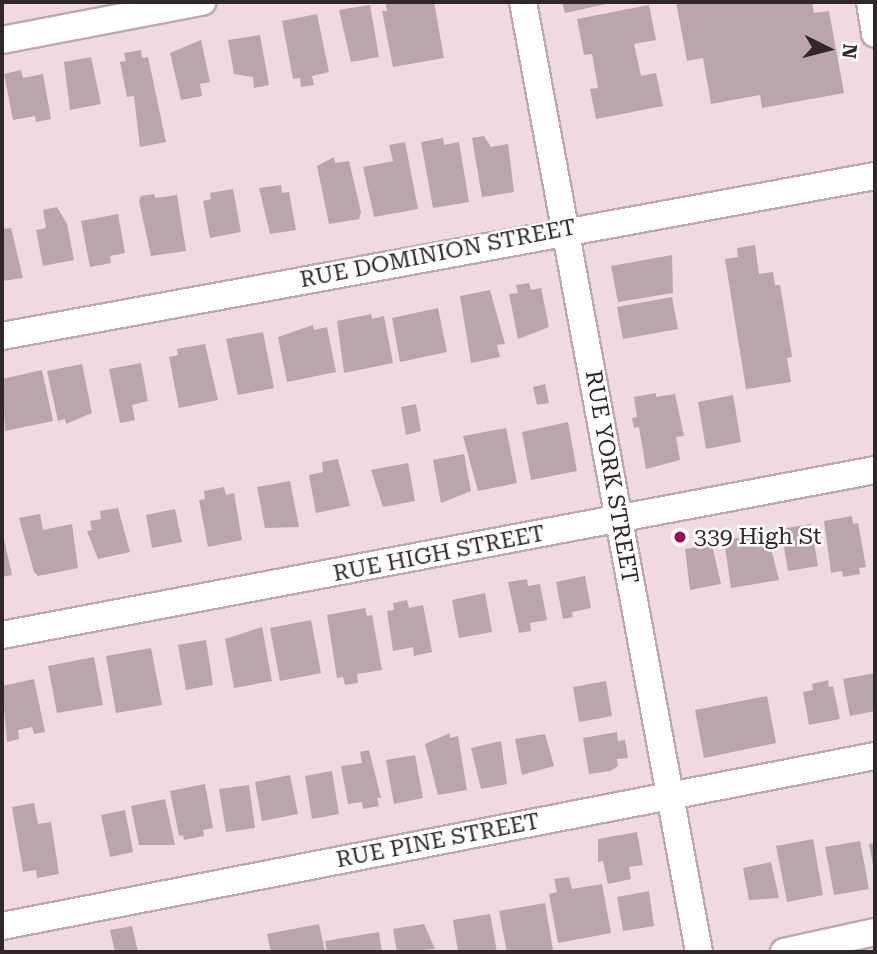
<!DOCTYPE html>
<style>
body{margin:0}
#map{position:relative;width:877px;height:954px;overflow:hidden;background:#f0dadf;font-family:"Roboto Serif",serif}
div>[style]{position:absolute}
.building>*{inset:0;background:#baa5aa}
.roads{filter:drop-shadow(2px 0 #bda9ae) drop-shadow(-2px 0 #bda9ae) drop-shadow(0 2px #bda9ae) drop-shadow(0 -2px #bda9ae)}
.minor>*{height:26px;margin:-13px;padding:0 13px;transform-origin:13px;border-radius:13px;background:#fff}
.dots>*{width:19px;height:19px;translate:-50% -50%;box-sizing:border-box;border:4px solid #fff;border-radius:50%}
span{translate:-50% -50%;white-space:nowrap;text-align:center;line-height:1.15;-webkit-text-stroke:5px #fff;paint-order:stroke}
.street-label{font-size:23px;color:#2f2729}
.poi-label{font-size:23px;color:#2f2729}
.left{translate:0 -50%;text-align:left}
.frame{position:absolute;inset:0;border:4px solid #2f2729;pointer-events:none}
.north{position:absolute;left:793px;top:14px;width:70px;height:70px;-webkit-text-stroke:5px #fff;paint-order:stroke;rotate:96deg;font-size:19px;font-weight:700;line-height:28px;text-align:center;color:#2f2729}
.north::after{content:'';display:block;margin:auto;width:24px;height:32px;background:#2f2729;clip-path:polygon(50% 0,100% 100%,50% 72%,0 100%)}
</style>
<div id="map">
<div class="building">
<i style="clip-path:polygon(385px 2px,434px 2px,444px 58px,393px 67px,382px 11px,387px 11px)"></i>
<i style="clip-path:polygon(562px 2px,611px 2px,611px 3px,565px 13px)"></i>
<i style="clip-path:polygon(676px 2px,812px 2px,814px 13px,829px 11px,844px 93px,762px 108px,760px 95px,711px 104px,703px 58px,687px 61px)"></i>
<i style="clip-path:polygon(370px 5px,379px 57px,351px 62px,339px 10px)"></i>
<i style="clip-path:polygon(649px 5px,656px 40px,634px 44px,641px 76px,656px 73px,663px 106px,596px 119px,590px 89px,598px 88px,592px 54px,584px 55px,577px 19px)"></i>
<i style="clip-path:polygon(317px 14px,329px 72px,312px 76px,314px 85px,301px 87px,300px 78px,293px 79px,282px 21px)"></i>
<i style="clip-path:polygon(260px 35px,269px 85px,254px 88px,253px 77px,234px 74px,228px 40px)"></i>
<i style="clip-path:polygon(201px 40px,210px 82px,200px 84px,202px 96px,181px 100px,170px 53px)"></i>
<i style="clip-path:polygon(141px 50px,142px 58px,148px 57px,166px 142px,140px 147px,134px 96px,127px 97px,120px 62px,126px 61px,124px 53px)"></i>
<i style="clip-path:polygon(91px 57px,101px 104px,70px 110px,64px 62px)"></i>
<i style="clip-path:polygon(21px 70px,23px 78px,43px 74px,51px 119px,36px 122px,35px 116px,13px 120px,4px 74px)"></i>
<i style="clip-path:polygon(484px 136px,491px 147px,508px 144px,514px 192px,482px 197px,472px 138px)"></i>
<i style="clip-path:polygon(443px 138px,444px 145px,459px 142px,469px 202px,433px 208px,421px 142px)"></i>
<i style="clip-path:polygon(405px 142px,418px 209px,374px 217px,363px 167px,393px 161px,389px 145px)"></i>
<i style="clip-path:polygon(334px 157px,335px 163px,349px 161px,361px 212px,359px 219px,329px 224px,317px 166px)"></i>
<i style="clip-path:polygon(281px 185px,282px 193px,289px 192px,296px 230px,270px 234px,259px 188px)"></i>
<i style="clip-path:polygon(233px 189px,241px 232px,210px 238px,203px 201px,211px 199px,210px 193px)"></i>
<i style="clip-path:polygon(154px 194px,155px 198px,177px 195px,186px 251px,151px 256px,139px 201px,141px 196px)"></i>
<i style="clip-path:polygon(57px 207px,67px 224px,74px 260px,43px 266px,36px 230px,46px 228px,43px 210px)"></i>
<i style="clip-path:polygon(118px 214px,125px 253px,110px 256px,111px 263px,90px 267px,81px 221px)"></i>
<i style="clip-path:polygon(11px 228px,23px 278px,2px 281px,2px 229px)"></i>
<i style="clip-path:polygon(755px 245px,759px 274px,773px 272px,775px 285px,780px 285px,792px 357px,787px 358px,791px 382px,746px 389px,725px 259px,738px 257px,737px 248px)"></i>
<i style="clip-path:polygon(672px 255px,673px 293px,618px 302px,611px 266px)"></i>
<i style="clip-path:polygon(529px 283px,531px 290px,541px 288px,549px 327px,518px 339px,509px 294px,518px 293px,516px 285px)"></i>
<i style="clip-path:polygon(490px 290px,505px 344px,497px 345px,500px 357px,471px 363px,460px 296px)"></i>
<i style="clip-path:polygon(672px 297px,678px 329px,623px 339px,617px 307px)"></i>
<i style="clip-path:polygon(438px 308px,447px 352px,400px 362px,392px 318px)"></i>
<i style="clip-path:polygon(371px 314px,372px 319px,384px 316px,393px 363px,344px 373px,337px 321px)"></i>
<i style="clip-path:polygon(313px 325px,314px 330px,327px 327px,336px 372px,287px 382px,278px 337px)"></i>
<i style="clip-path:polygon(263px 332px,274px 388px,238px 395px,226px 339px)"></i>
<i style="clip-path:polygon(205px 344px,218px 400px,179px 408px,169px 357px,178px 355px,177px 349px)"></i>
<i style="clip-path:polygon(141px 363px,148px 401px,132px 405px,135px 420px,120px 423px,109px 369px)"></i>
<i style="clip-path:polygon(82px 364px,92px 413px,66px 424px,65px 419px,58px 421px,47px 371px)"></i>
<i style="clip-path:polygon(42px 370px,53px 421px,5px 431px,2px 379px)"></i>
<i style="clip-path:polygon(545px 384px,549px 403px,537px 405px,533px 387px)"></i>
<i style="clip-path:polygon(656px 393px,656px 397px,675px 394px,684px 436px,676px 437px,680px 460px,646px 469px,639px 427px,634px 428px,632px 418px,637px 417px,634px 397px)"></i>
<i style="clip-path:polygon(733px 395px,741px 442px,706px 449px,698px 402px)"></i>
<i style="clip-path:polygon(416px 404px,421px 431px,406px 435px,401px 407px)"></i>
<i style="clip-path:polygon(568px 422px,577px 471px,531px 480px,522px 432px)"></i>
<i style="clip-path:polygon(506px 428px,517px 483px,478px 491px,463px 436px)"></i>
<i style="clip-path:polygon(464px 454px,471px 491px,441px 503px,433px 460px)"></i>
<i style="clip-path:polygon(338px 459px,350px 506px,316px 513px,309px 475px,323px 472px,322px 462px)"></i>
<i style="clip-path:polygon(408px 463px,415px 501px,383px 507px,371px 470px)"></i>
<i style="clip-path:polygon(290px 481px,299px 527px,265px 528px,257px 487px)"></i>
<i style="clip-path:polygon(224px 487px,226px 495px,234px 493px,242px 540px,208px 547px,199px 500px,205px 499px,204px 491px)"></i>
<i style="clip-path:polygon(118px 508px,130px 552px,98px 559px,87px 531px,92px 530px,90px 521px,101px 519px,100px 511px)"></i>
<i style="clip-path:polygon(175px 509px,182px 542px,152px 548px,146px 515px)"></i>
<i style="clip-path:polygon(40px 514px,43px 530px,72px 524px,78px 568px,38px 576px,34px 572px,19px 518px)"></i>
<i style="clip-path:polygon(852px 516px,853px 524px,858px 523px,866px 567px,859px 568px,860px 574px,843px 577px,842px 571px,831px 573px,824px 521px)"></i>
<i style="clip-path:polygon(811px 524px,818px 566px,788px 571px,781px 529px)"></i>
<i style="clip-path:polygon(2px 530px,12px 575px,2px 577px)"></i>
<i style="clip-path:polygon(767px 533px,779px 580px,731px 588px,724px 540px)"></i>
<i style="clip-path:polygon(712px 545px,721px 584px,690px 590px,685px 549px)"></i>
<i style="clip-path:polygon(585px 576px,591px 608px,572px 612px,573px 617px,563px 619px,556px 582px)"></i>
<i style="clip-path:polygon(527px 579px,528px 586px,540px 584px,547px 620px,530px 623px,531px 631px,519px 633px,508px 582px)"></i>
<i style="clip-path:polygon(485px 593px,492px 632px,459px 638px,452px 600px)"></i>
<i style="clip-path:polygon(407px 600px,409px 608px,423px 605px,432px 652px,414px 656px,413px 647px,393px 651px,387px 611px,394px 610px,393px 603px)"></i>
<i style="clip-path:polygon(365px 608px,367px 616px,372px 615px,382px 670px,357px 674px,358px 683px,345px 685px,343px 677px,337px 678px,327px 615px)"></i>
<i style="clip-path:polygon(311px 620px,321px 673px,280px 681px,270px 628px)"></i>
<i style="clip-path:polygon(262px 627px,272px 681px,234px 688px,225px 639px)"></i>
<i style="clip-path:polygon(206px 640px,213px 685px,186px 690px,178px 645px)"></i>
<i style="clip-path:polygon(151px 648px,162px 705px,116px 713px,106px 656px)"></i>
<i style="clip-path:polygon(94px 657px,103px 705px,57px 713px,48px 666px)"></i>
<i style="clip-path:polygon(875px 673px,875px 711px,850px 716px,843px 679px)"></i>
<i style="clip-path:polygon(34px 679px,45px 732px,34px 734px,32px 727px,18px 730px,19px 739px,7px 742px,2px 686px)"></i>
<i style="clip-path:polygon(828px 680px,829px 687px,833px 686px,840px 719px,809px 725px,803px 692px,813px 690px,812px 684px)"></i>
<i style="clip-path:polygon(606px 681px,612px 716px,579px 722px,573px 687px)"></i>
<i style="clip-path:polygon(767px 696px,776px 743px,704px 758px,695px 710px)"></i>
<i style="clip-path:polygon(617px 732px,618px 741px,625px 740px,628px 758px,617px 759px,618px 766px,610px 771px,589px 774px,583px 738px)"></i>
<i style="clip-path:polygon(450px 733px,450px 738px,458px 736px,467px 790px,438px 795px,425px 744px)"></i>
<i style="clip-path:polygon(545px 734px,554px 766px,522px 775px,515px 739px)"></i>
<i style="clip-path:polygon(501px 741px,507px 784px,481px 789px,471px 748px)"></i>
<i style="clip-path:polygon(369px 750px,381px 798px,377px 798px,379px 806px,363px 809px,362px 802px,348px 804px,341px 766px,362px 763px,360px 752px)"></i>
<i style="clip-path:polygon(415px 755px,423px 798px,394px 804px,386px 760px)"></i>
<i style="clip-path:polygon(332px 771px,339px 814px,312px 819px,305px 776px)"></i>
<i style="clip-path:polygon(290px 775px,298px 814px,262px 821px,255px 782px)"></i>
<i style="clip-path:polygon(205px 784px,213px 828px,203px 830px,204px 836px,184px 840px,183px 835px,179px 836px,170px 791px)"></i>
<i style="clip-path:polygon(249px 785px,255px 828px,226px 832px,219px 789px)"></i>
<i style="clip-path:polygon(165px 799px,175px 845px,139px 845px,131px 806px)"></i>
<i style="clip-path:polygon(34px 803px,38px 824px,51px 822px,59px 874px,37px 878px,36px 870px,23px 872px,12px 807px)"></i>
<i style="clip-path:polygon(125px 810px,133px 852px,110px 857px,101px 815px)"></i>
<i style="clip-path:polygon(637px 832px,643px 865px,629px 867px,631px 879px,608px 884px,603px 861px,598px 862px,598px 839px)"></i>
<i style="clip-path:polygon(813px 839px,823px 895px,787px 902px,776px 846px)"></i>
<i style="clip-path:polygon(860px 841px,869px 889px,834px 895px,825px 847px)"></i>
<i style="clip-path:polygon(875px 843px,875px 870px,874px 870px,869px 844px)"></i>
<i style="clip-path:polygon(771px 862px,779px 898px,749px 900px,743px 868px)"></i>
<i style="clip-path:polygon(569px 877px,572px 889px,602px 884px,611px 933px,558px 943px,549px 894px,557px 892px,554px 879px)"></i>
<i style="clip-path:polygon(649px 891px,654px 926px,623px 931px,617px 897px)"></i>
<i style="clip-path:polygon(545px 903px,553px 950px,507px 952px,499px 911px)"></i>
<i style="clip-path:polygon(490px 914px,497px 952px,458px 952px,453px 920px)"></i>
<i style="clip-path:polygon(319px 924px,325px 952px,271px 952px,267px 934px)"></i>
<i style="clip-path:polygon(424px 924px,435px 949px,397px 952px,393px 929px)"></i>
<i style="clip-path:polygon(132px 926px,138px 952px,115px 952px,110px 930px)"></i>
<i style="clip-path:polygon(379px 932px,382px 952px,327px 952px,325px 941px)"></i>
</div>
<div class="roads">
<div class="minor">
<i style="left:523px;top:2px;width:966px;rotate:79.5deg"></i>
<i style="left:870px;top:2px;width:32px;rotate:81deg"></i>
<i style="left:2px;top:40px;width:204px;rotate:-10.8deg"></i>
<i style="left:2px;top:336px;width:888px;rotate:-10.39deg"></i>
<i style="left:2px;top:635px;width:888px;rotate:-10.7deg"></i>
<i style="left:2px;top:926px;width:889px;rotate:-11.02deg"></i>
<i style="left:784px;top:952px;width:93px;rotate:-12.4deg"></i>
</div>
</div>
<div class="dots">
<i style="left:680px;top:537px;background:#9e0952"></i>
</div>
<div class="street-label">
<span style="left:438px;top:254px;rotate:-11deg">RUE DOMINION STREET</span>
<span style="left:611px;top:477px;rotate:80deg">RUE YORK STREET</span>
<span style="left:439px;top:554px;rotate:-11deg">RUE HIGH STREET</span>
<span style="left:438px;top:841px;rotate:-11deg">RUE PINE STREET</span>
</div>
<div class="poi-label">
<span class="left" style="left:694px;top:537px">339 High St</span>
</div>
<div class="frame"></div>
<div class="north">N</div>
</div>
